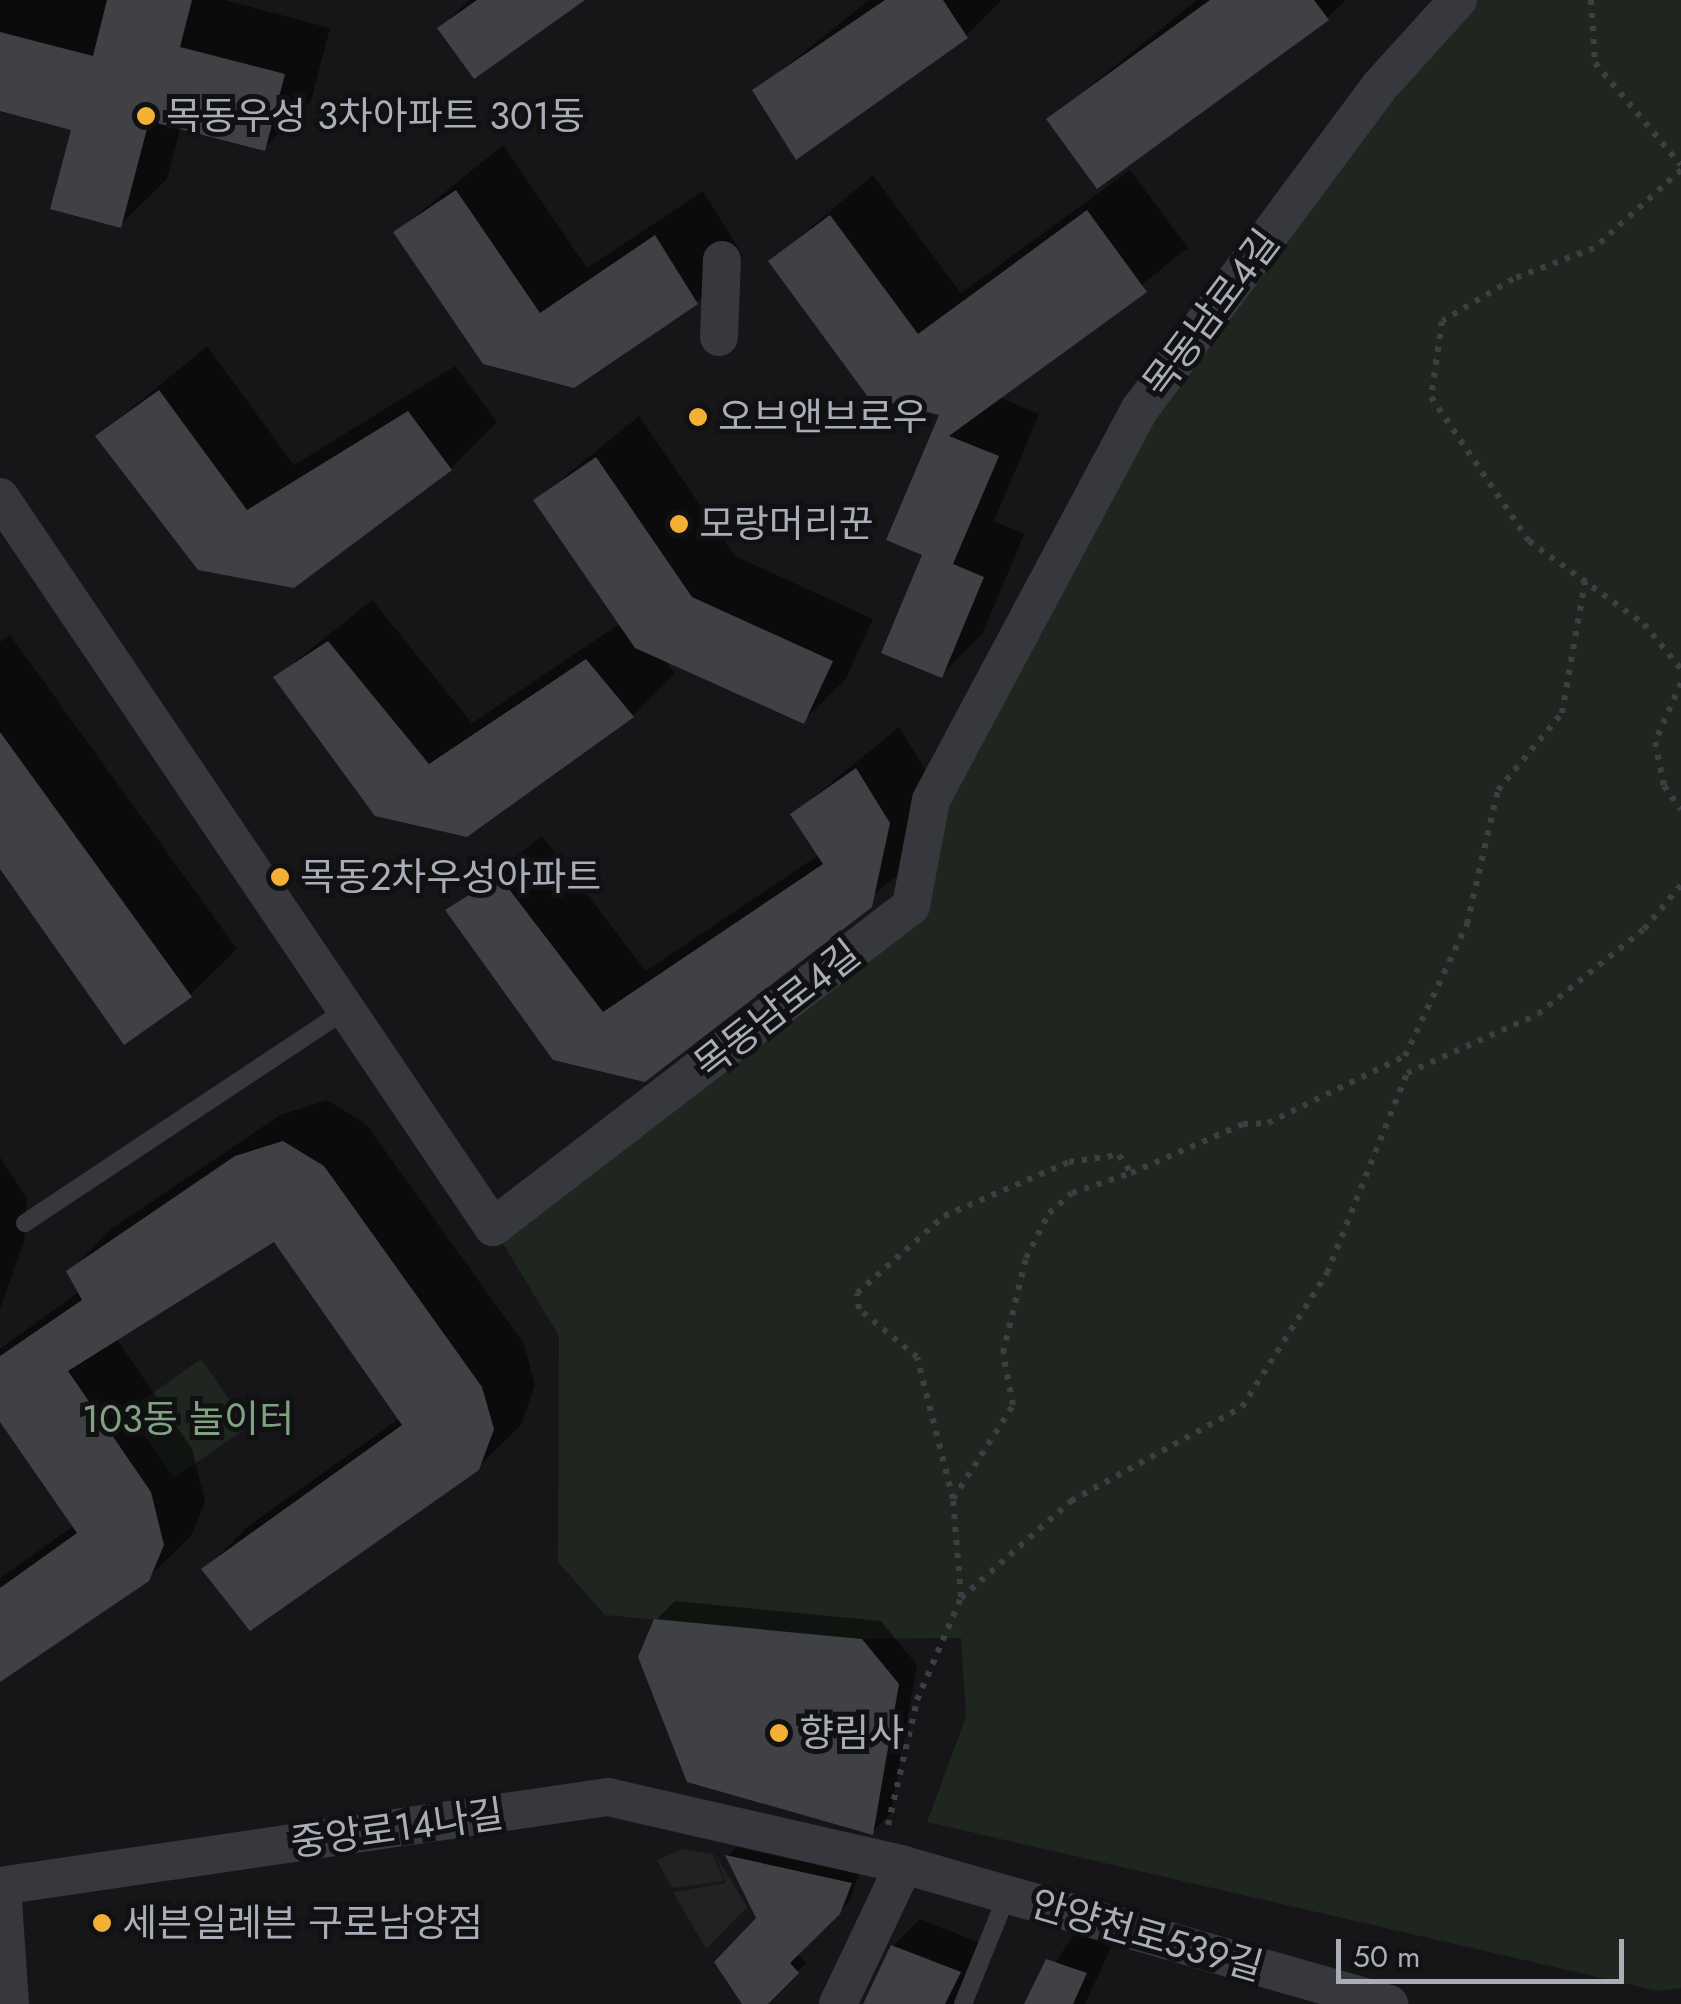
<!DOCTYPE html>
<meta charset="utf-8">
<style>
body{margin:0}
#map{position:relative;width:1681px;height:2004px;overflow:hidden;background:#161618;font-family:Jost,"Noto Sans KR",sans-serif}
div>[style]{position:absolute}
.built>*{inset:0;background:#222225}
.green>*{inset:0;background:#1e261f}
.shadow>*{inset:0;background:#0007}
.building>*{inset:0;background:#404145}
.path>*{height:6px;margin-top:-3px;transform-origin:0;background:repeating-linear-gradient(90deg,#3d3f44 0 5px,transparent 0 13px)}
.service>*{height:18px;margin:-9px;padding:0 9px;transform-origin:9px;border-radius:9px;background:#37383d}
.minor>*{height:38px;margin:-19px;padding:0 19px;transform-origin:19px;border-radius:19px;background:#37383d}
.dots>*{width:28px;height:28px;translate:-50% -50%;box-sizing:border-box;border:5px solid #111113;border-radius:50%}
span{translate:-50% -50%;white-space:nowrap;text-align:center;line-height:1.15;-webkit-text-stroke:10px #111113;paint-order:stroke}
.poi-label{font-size:38px;color:#a8adb8}
.left{translate:0 -50%;text-align:left}
.street-label{font-size:38px;color:#a8adb8}
.park-label{font-size:38px;color:#7fa381}
.scale{position:absolute;left:1336px;top:1939px;width:288px;height:45px;box-sizing:border-box;border:5px solid #a8adb8;border-top:0;padding-left:12px;font-size:30px;line-height:35px;white-space:nowrap;color:#a8adb8;-webkit-text-stroke:8px #111113;paint-order:stroke}
</style>
<div id="map">
<div class="built">
<i style="clip-path:polygon(681px 1849px,713px 1854px,724px 1881px,672px 1888px,657px 1860px)"></i>
<i style="clip-path:polygon(715px 1854px,747px 1907px,706px 1949px,673px 1892px,726px 1883px)"></i>
</div>
<div class="green">
<i style="clip-path:polygon(1458px 0,1681px 0,1681px 1988px,1658px 1991px,927px 1822px,966px 1717px,961px 1638px,862px 1639px,605px 1615px,558px 1562px,559px 1336px,493px 1227px,911px 906px,931px 800px,1140px 409px)"></i>
<i style="clip-path:polygon(201px 1359px,248px 1427px,174px 1478px,127px 1411px)"></i>
</div>
<div class="shadow">
<i style="clip-path:polygon(0 0,225px 0,330px 28px,311px 101px,264px 148px,181px 126px,167px 179px,120px 225px,74px 128px,0 109px)"></i>
<i style="clip-path:polygon(469px 0,575px 0,441px 28px)"></i>
<i style="clip-path:polygon(869px 0,1002px 0,966px 36px,755px 91px)"></i>
<i style="clip-path:polygon(1197px 0,1346px 0,1327px 18px,1049px 119px)"></i>
<i style="clip-path:polygon(503px 145px,587px 268px,703px 191px,743px 256px,696px 302px,573px 385px,396px 232px)"></i>
<i style="clip-path:polygon(1130px 170px,1188px 248px,999px 397px,1039px 414px,994px 521px,1024px 534px,983px 633px,941px 675px,925px 554px,942px 413px,771px 261px,873px 175px,961px 293px)"></i>
<i style="clip-path:polygon(207px 346px,294px 465px,455px 366px,497px 422px,451px 468px,293px 585px,98px 436px)"></i>
<i style="clip-path:polygon(639px 416px,735px 556px,873px 619px,846px 679px,803px 721px,662px 657px,675px 673px,633px 715px,466px 834px,276px 677px,372px 600px,472px 723px,621px 623px,536px 500px)"></i>
<i style="clip-path:polygon(10px 635px,237px 949px,190px 995px,0 865px,0 642px)"></i>
<i style="clip-path:polygon(899px 727px,932px 780px,914px 862px,644px 1079px,448px 911px,542px 836px,646px 971px,820px 854px,793px 814px)"></i>
<i style="clip-path:polygon(327px 1100px,366px 1124px,524px 1344px,535px 1385px,521px 1425px,477px 1468px,205px 1569px,247px 1527px,400px 1418px,275px 1239px,116px 1338px,192px 1449px,205px 1501px,191px 1536px,147px 1579px,0 1679px,0 1578px,75px 1525px,0 1418px,0 1349px,80px 1291px,69px 1272px,111px 1229px,280px 1115px)"></i>
<i style="clip-path:polygon(0 1157px,27px 1198px,24px 1241px,0 1309px)"></i>
<i style="clip-path:polygon(675px 1601px,881px 1621px,917px 1665px,891px 1813px,872px 1832px,656px 1620px)"></i>
<i style="clip-path:polygon(736px 1847px,859px 1874px,849px 1902px,797px 1952px,806px 1963px,765px 2004px,744px 2004px,759px 1919px,728px 1856px)"></i>
<i style="clip-path:polygon(920px 1919px,986px 1945px,956px 2004px,864px 2004px,893px 1946px)"></i>
<i style="clip-path:polygon(1075px 1933px,1112px 1946px,1085px 2004px,1027px 2004px)"></i>
</div>
<div class="building">
<i style="clip-path:polygon(107px 0,192px 0,180px 47px,285px 74px,265px 151px,149px 121px,121px 228px,50px 209px,71px 130px,0 111px,0 32px,93px 56px)"></i>
<i style="clip-path:polygon(477px 0,585px 0,474px 79px,437px 28px)"></i>
<i style="clip-path:polygon(885px 0,943px 0,968px 38px,796px 160px,752px 90px)"></i>
<i style="clip-path:polygon(1210px 0,1314px 0,1329px 20px,1097px 189px,1046px 119px)"></i>
<i style="clip-path:polygon(456px 190px,540px 313px,655px 235px,698px 304px,574px 388px,483px 364px,393px 232px)"></i>
<i style="clip-path:polygon(1087px 210px,1147px 292px,949px 436px,999px 456px,953px 564px,984px 577px,942px 678px,881px 653px,922px 555px,886px 540px,939px 415px,868px 397px,768px 261px,830px 215px,918px 334px)"></i>
<i style="clip-path:polygon(159px 390px,247px 510px,408px 411px,452px 470px,294px 588px,198px 570px,95px 436px)"></i>
<i style="clip-path:polygon(596px 457px,692px 597px,833px 661px,804px 724px,635px 648px,533px 500px)"></i>
<i style="clip-path:polygon(328px 641px,429px 764px,586px 659px,634px 717px,467px 837px,375px 816px,273px 677px)"></i>
<i style="clip-path:polygon(0 732px,192px 997px,124px 1045px,0 869px)"></i>
<i style="clip-path:polygon(856px 768px,890px 823px,872px 907px,645px 1082px,553px 1060px,445px 910px,499px 876px,603px 1012px,823px 864px,790px 814px)"></i>
<i style="clip-path:polygon(283px 1141px,324px 1166px,482px 1387px,494px 1429px,479px 1470px,250px 1631px,201px 1569px,402px 1425px,274px 1242px,68px 1371px,151px 1492px,164px 1545px,149px 1581px,0 1682px,0 1588px,77px 1533px,0 1422px,0 1356px,82px 1300px,66px 1271px,235px 1156px)"></i>
<i style="clip-path:polygon(654px 1619px,862px 1639px,899px 1684px,873px 1835px,687px 1782px,638px 1657px)"></i>
<i style="clip-path:polygon(725px 1855px,852px 1883px,840px 1914px,790px 1963px,799px 1973px,768px 2004px,742px 2004px,714px 1962px,756px 1918px)"></i>
<i style="clip-path:polygon(891px 1945px,961px 1972px,945px 2004px,863px 2004px)"></i>
<i style="clip-path:polygon(1046px 1959px,1087px 1973px,1073px 2004px,1024px 2004px)"></i>
</div>
<div class="path">
<i style="left:1591px;top:0;width:63px;rotate:86.4deg"></i>
<i style="left:1595px;top:63px;width:133px;rotate:49.9deg"></i>
<i style="left:1681px;top:170px;width:117px;rotate:138.1deg"></i>
<i style="left:1594px;top:248px;width:87px;rotate:159.1deg"></i>
<i style="left:1513px;top:279px;width:82px;rotate:149.4deg"></i>
<i style="left:1442px;top:321px;width:77px;rotate:98.2deg"></i>
<i style="left:1431px;top:397px;width:174px;rotate:55.8deg"></i>
<i style="left:1529px;top:541px;width:142px;rotate:35.8deg"></i>
<i style="left:1644px;top:624px;width:58px;rotate:50.6deg"></i>
<i style="left:1681px;top:683px;width:64px;rotate:113.8deg"></i>
<i style="left:1655px;top:742px;width:45px;rotate:78.4deg"></i>
<i style="left:1664px;top:786px;width:29px;rotate:54deg"></i>
<i style="left:953px;top:1499px;width:146px;rotate:-104.2deg"></i>
<i style="left:917px;top:1357px;width:75px;rotate:-140.4deg"></i>
<i style="left:859px;top:1309px;width:16px;rotate:-97deg"></i>
<i style="left:857px;top:1293px;width:116px;rotate:-41.5deg"></i>
<i style="left:944px;top:1216px;width:136px;rotate:-23.4deg"></i>
<i style="left:1069px;top:1162px;width:50px;rotate:-8deg"></i>
<i style="left:1119px;top:1155px;width:22px;rotate:56deg"></i>
<i style="left:1131px;top:1173px;width:122px;rotate:-23.6deg"></i>
<i style="left:1243px;top:1124px;width:25px;rotate:-2deg"></i>
<i style="left:1268px;top:1123px;width:153px;rotate:-26.1deg"></i>
<i style="left:1405px;top:1056px;width:146px;rotate:-64.8deg"></i>
<i style="left:1467px;top:924px;width:138px;rotate:-77deg"></i>
<i style="left:1498px;top:790px;width:100px;rotate:-50.3deg"></i>
<i style="left:1562px;top:713px;width:134px;rotate:-80.1deg"></i>
<i style="left:961px;top:1597px;width:98px;rotate:-94.7deg"></i>
<i style="left:953px;top:1499px;width:112px;rotate:-57.4deg"></i>
<i style="left:1013px;top:1405px;width:53px;rotate:-100.9deg"></i>
<i style="left:1003px;top:1353px;width:98px;rotate:-76.4deg"></i>
<i style="left:1026px;top:1258px;width:51px;rotate:-62.9deg"></i>
<i style="left:1049px;top:1213px;width:30px;rotate:-41deg"></i>
<i style="left:1072px;top:1193px;width:62px;rotate:-18.7deg"></i>
<i style="left:888px;top:1825px;width:128px;rotate:-76.9deg"></i>
<i style="left:917px;top:1700px;width:111px;rotate:-66.7deg"></i>
<i style="left:961px;top:1598px;width:147px;rotate:-41.4deg"></i>
<i style="left:1071px;top:1501px;width:195px;rotate:-28.8deg"></i>
<i style="left:1242px;top:1407px;width:159px;rotate:-57.6deg"></i>
<i style="left:1327px;top:1273px;width:215px;rotate:-68.2deg"></i>
<i style="left:1407px;top:1073px;width:144px;rotate:-24.2deg"></i>
<i style="left:1538px;top:1014px;width:136px;rotate:-38.7deg"></i>
<i style="left:1644px;top:929px;width:57px;rotate:-49.9deg"></i>
</div>
<div class="service">
<i style="left:25px;top:1223px;width:385px;rotate:-33.6deg"></i>
<i style="left:963px;top:2004px;width:118px;rotate:-68deg"></i>
</div>
<div class="minor">
<i style="left:719px;top:337px;width:77px;rotate:-87.8deg"></i>
<i style="left:0;top:497px;width:881px;rotate:55.97deg"></i>
<i style="left:493px;top:1227px;width:527px;rotate:-37.52deg"></i>
<i style="left:911px;top:906px;width:108px;rotate:-79.3deg"></i>
<i style="left:931px;top:800px;width:443px;rotate:-61.9deg"></i>
<i style="left:1140px;top:409px;width:401px;rotate:-53.4deg"></i>
<i style="left:1379px;top:87px;width:118px;rotate:-47.8deg"></i>
<i style="left:0;top:1886px;width:614px;rotate:-8.33deg"></i>
<i style="left:608px;top:1797px;width:304px;rotate:12.9deg"></i>
<i style="left:904px;top:1865px;width:505px;rotate:15.99deg"></i>
<i style="left:2px;top:1886px;width:118px;rotate:86.1deg"></i>
<i style="left:838px;top:2004px;width:154px;rotate:-64.6deg"></i>
</div>
<div class="dots">
<i style="left:146px;top:116px;background:#f2b134"></i>
<i style="left:698px;top:417px;background:#f2b134"></i>
<i style="left:679px;top:524px;background:#f2b134"></i>
<i style="left:280px;top:877px;background:#f2b134"></i>
<i style="left:779px;top:1733px;background:#f2b134"></i>
<i style="left:102px;top:1923px;background:#f2b134"></i>
</div>
<div class="poi-label">
<span class="left" style="left:166px;top:116px">목동우성 3차아파트 301동</span>
<span class="left" style="left:718px;top:417px">오브앤브로우</span>
<span class="left" style="left:699px;top:524px">모랑머리꾼</span>
<span class="left" style="left:300px;top:877px">목동2차우성아파트</span>
<span class="left" style="left:799px;top:1733px">향림사</span>
<span class="left" style="left:122px;top:1923px">세븐일레븐 구로남양점</span>
</div>
<div class="street-label">
<span style="left:1211px;top:313px;rotate:-53deg">목동남로4길</span>
<span style="left:777px;top:1009px;rotate:-38deg">목동남로4길</span>
<span style="left:397px;top:1828px;rotate:-8deg">중앙로14나길</span>
<span style="left:1147px;top:1935px;rotate:16deg">안양천로539길</span>
</div>
<div class="park-label">
<span style="left:188px;top:1419px">103동 놀이터</span>
</div>
<div class="scale">50 m</div>
</div>
